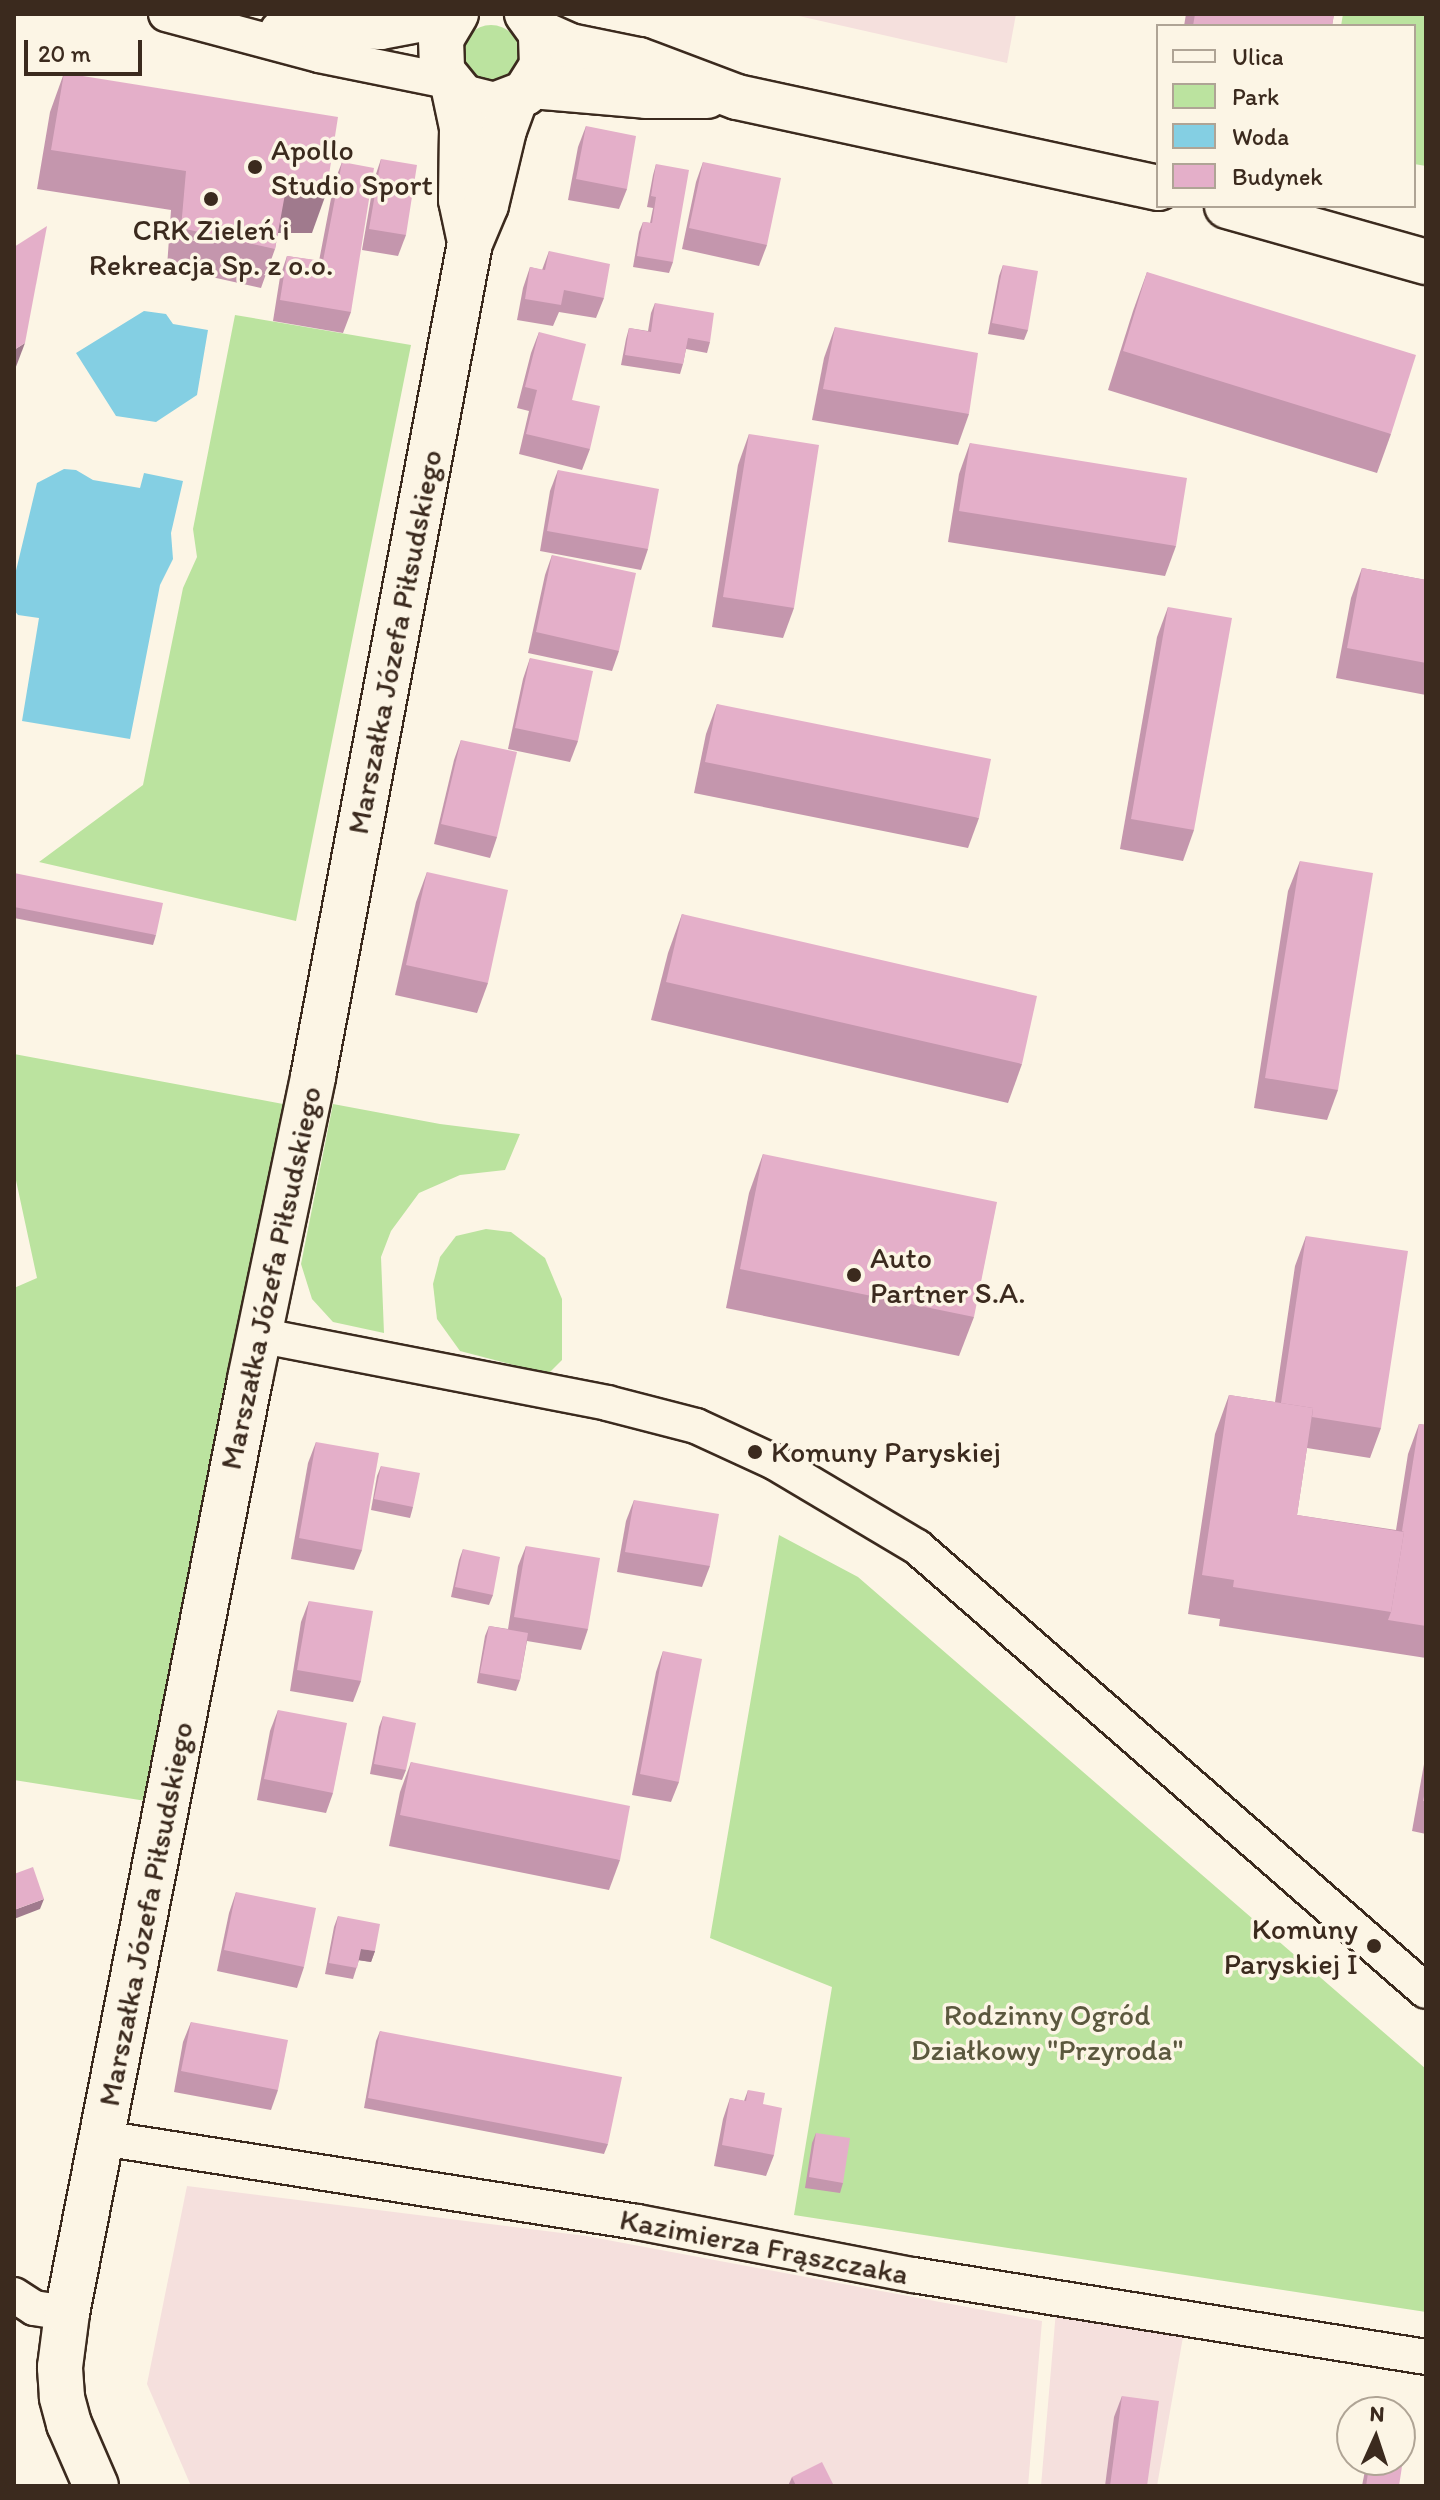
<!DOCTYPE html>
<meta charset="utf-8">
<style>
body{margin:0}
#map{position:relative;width:1440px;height:2500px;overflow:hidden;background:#fcf5e5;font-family:Itim,sans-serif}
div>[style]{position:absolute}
.built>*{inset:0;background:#f5e0dd}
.green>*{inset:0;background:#bbe39f}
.round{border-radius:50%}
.water>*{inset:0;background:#84cfe3}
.roads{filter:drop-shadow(2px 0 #3b2a1e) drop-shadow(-2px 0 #3b2a1e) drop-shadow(0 2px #3b2a1e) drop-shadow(0 -2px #3b2a1e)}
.street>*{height:34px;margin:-17px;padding:0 17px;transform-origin:17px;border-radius:17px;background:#fcf5e5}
.secondary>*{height:44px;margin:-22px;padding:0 22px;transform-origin:22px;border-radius:22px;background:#fcf5e5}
.wall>*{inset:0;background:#c496ad}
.shaded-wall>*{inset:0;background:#a07a8d}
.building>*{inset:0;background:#e4afc9}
.dots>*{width:22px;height:22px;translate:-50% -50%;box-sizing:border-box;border:4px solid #fcf5e5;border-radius:50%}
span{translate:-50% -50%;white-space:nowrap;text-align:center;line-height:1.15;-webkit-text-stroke:7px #fcf5e5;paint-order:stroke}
.poi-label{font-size:30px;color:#3b2a1e}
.left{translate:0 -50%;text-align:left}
.right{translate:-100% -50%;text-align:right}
.street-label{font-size:30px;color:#3b2a1e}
.park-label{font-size:30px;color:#5b583e}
.frame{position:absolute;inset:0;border:16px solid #3b2a1e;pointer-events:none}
.legend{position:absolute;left:1156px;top:24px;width:260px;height:184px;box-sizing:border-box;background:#fcf5e5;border:2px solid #afa495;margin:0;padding:10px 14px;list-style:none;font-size:24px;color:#3b2a1e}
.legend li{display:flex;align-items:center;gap:16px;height:40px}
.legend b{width:40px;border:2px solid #afa495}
.north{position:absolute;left:1336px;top:2396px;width:80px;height:80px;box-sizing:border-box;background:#fcf5e5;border:2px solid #afa495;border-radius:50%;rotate:3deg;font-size:22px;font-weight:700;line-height:32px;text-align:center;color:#3b2a1e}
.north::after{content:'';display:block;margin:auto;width:28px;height:36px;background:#3b2a1e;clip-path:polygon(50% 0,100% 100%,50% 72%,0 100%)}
.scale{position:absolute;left:24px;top:40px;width:118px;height:36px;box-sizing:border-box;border:4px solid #3b2a1e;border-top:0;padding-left:10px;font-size:24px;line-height:28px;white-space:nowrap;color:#3b2a1e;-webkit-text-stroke:6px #fcf5e5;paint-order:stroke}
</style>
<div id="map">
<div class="built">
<i style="clip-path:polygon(790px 14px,1016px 14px,1007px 63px)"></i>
<i style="clip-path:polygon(187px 2186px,586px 2236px,1042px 2321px,1028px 2486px,191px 2486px,147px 2384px)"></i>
<i style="clip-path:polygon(1056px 2311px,1184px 2331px,1157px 2486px,1041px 2486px)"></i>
</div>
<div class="green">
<i style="clip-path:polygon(1343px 14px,1426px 14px,1426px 166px,1414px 164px,1414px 26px,1341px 26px)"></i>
<i class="round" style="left:462px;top:25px;width:58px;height:58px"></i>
<i style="clip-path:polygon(235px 315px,411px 345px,296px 921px,39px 862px,143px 785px,183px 588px,197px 557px,193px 529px)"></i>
<i style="clip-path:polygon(14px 1054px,283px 1104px,146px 1801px,14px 1780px,14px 1288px,37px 1278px,14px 1171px)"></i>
<i style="clip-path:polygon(333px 1104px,440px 1124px,520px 1134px,505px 1170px,460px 1175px,419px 1193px,391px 1231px,381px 1257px,384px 1333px,333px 1322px,312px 1299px,301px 1264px)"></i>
<i style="clip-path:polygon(486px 1229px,511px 1232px,545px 1258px,562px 1299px,562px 1360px,548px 1374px,460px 1351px,437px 1319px,433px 1284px,440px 1257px,456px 1236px)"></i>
<i style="clip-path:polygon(779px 1535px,858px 1577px,1426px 2069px,1426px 2312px,794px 2215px,832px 1987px,710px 1938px)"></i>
</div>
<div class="water">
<i style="clip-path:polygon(144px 311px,166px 314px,173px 324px,208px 330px,197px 395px,156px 422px,116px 416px,76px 353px)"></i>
<i style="clip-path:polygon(64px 469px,76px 470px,93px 480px,140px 488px,144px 473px,183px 481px,171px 533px,173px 559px,160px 585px,130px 739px,22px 721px,39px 618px,18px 615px,14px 610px,14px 579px,37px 483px)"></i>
</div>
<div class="roads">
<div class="street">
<i style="left:166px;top:14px;width:158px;rotate:15deg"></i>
<i style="left:319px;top:55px;width:131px;rotate:11.5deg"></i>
<i style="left:278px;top:29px;width:103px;rotate:1.7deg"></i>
<i style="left:381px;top:32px;width:70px;rotate:-10.7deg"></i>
<i style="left:258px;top:1335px;width:356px;rotate:11deg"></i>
<i style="left:607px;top:1403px;width:92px;rotate:14.5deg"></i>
<i style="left:696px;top:1426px;width:88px;rotate:24.8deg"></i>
<i style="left:776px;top:1463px;width:164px;rotate:30.8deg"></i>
<i style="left:917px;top:1547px;width:675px;rotate:41.1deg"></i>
<i style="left:102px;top:2138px;width:542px;rotate:8.92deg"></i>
<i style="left:637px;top:2222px;width:281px;rotate:10.9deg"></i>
<i style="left:913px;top:2275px;width:520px;rotate:9.08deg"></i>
<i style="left:14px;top:2295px;width:24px;rotate:33deg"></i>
<i style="left:34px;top:2308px;width:33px;rotate:9deg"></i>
</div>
<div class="secondary">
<i style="left:456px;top:14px;width:29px;rotate:121deg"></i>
<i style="left:441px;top:39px;width:32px;rotate:88deg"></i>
<i style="left:442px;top:71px;width:33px;rotate:51deg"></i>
<i style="left:463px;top:97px;width:32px;rotate:14deg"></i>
<i style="left:494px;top:105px;width:33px;rotate:-21deg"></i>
<i style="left:525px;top:93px;width:32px;rotate:-58deg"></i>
<i style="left:542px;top:66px;width:33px;rotate:-92deg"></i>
<i style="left:541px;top:33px;width:24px;rotate:-126deg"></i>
<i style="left:541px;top:33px;width:32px;rotate:24deg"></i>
<i style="left:570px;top:46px;width:70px;rotate:11.5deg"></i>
<i style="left:639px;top:60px;width:105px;rotate:20.7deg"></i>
<i style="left:737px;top:97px;width:431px;rotate:12.2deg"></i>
<i style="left:532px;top:86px;width:114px;rotate:5deg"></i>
<i style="left:646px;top:96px;width:61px"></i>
<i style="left:454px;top:90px;width:40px;rotate:78deg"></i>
<i style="left:462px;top:129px;width:71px;rotate:90.8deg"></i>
<i style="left:461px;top:200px;width:43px;rotate:77.9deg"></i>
<i style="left:1227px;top:206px;width:207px;rotate:15.7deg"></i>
<i style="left:96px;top:2486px;width:68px;rotate:-113.5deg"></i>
<i style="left:69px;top:2424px;width:28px;rotate:-105deg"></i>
<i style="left:62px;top:2397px;width:30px;rotate:-94deg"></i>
<i style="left:60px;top:2367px;width:54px;rotate:-82.6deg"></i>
<i style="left:67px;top:2313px;width:952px;rotate:-78.91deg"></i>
<i style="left:250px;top:1379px;width:309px;rotate:-78.2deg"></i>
<i style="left:313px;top:1077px;width:849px;rotate:-79.34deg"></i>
<i style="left:470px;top:243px;width:41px;rotate:-67.2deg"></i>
<i style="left:486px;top:205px;width:77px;rotate:-76.5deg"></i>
<i style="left:504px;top:130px;width:32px;rotate:-70deg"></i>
</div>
</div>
<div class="wall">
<i style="clip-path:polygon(1186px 14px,1334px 14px,1332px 26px,1184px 26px)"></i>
<i style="clip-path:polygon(64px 73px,312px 233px,278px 233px,275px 249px,261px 288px,167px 267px,171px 210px,37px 189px,50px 112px)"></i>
<i style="clip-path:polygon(586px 126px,627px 189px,619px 209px,568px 200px,578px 147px)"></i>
<i style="clip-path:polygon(381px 159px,406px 235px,398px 256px,362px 250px,374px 180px)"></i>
<i style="clip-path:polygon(342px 162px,351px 312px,343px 333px,273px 321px,280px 277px,287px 256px,319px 261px,334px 183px)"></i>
<i style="clip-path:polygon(703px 162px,767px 245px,759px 266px,682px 249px,696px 182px)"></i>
<i style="clip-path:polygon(656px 164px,673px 262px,669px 273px,633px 267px,639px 232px,643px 222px,650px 223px,653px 208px,647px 207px,653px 175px)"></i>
<i style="clip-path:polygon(549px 251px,604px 298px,596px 318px,559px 312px,553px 326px,517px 320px,523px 288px,530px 267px,542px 270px)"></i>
<i style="clip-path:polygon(1003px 265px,1028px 330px,1024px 340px,988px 334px,999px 276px)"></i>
<i style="clip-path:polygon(1147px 272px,1391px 434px,1377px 473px,1108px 390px,1133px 311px)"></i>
<i style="clip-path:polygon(655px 303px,710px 342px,707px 353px,686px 349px,683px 364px,680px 374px,621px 365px,626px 339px,629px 328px,648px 331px,651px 313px)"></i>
<i style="clip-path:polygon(835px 327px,969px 414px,958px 445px,812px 420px,824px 358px)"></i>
<i style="clip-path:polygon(539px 332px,572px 400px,590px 449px,582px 470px,519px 454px,529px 411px,517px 408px,531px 353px)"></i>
<i style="clip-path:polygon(749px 434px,794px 608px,783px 638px,712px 627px,738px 465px)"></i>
<i style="clip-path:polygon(970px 443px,1176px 546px,1165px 576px,948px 542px,959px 474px)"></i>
<i style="clip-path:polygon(558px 470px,648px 549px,641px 570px,540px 551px,550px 491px)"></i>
<i style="clip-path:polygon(552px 555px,619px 651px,612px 671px,528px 653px,545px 575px)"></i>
<i style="clip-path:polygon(1362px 568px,1426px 580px,1426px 695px,1336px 678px,1351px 598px)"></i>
<i style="clip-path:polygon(1168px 607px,1194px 830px,1183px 861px,1120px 849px,1157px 637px)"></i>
<i style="clip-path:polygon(530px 658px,578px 741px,570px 762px,508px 749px,523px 679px)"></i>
<i style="clip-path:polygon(717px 704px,979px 818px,968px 848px,694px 793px,706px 734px)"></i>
<i style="clip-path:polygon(461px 740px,497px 837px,490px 858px,434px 844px,454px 760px)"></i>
<i style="clip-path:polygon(1300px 861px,1338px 1090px,1327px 1120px,1254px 1108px,1288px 891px)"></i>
<i style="clip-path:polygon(427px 872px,488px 983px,477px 1013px,395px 995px,416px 902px)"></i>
<i style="clip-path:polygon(14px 873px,156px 935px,153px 945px,14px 918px)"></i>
<i style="clip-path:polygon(682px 914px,1022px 1064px,1008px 1103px,651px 1020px,668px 953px)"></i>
<i style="clip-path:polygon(763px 1154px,974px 1317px,959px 1356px,726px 1308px,749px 1193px)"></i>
<i style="clip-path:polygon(1306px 1236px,1381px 1428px,1370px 1458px,1307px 1448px,1297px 1515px,1396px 1530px,1408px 1454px,1419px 1424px,1426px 1425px,1426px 1658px,1219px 1626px,1220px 1619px,1188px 1614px,1215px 1434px,1229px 1395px,1275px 1402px,1295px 1266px)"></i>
<i style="clip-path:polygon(316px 1442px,362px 1550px,354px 1570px,291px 1559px,308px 1463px)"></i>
<i style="clip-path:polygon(381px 1466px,413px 1507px,410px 1518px,371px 1510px,377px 1476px)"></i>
<i style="clip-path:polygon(634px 1500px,710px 1566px,702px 1587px,617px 1572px,626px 1521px)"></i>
<i style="clip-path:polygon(526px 1546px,588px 1629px,581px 1650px,527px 1641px,520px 1680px,516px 1691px,477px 1683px,485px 1636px,489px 1626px,508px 1629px,518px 1566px)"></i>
<i style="clip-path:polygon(463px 1549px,493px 1595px,489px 1605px,451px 1597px,459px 1560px)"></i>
<i style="clip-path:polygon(309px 1601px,361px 1681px,353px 1702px,290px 1691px,301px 1622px)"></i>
<i style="clip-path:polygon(663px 1651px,679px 1782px,671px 1802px,632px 1795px,656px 1672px)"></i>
<i style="clip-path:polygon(278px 1710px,333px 1793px,326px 1813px,257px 1800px,270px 1731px)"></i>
<i style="clip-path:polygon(383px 1716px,406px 1770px,402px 1780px,370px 1774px,379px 1727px)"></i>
<i style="clip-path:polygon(1426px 1753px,1426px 1834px,1412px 1831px)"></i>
<i style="clip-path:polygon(411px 1762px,620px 1860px,609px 1890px,389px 1846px,400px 1792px)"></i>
<i style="clip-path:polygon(236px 1892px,304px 1967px,297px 1988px,217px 1971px,229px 1913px)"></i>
<i style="clip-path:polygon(338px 1916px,375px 1951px,371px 1962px,359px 1960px,353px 1979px,325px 1974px,334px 1927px)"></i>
<i style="clip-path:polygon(191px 2022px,278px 2090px,271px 2110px,174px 2092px,183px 2042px)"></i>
<i style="clip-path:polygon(380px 2031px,608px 2144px,604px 2154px,364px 2108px,376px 2041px)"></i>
<i style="clip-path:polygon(748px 2090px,774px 2155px,766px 2176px,714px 2166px,723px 2119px,730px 2098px,744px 2101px)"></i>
<i style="clip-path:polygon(816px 2133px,843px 2183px,840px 2193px,805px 2188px,812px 2143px)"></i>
<i style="clip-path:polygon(1122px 2396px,1147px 2486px,1105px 2486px,1114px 2417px)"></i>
<i style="clip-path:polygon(1367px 2460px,1370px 2460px,1399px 2486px,1362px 2486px)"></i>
<i style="clip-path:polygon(792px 2477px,834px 2486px,788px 2486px)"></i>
</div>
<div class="shaded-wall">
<i style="clip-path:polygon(285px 194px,326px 194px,312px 233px,270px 233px)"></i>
<i style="clip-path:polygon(25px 343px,14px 372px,14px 350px)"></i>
<i style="clip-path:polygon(44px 1899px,40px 1909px,14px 1919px,14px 1910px)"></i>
<i style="clip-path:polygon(361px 1949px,375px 1951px,371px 1962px,357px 1960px)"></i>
</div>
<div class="building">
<i style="clip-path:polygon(1195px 14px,1334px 14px,1332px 26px,1193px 26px)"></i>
<i style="clip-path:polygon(64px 73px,338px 117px,326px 194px,285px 194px,275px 249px,181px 228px,186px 171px,51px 150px)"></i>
<i style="clip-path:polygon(586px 126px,636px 136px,627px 189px,576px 179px)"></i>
<i style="clip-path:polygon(381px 159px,417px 165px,406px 235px,369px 229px)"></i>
<i style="clip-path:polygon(342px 162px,374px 168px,351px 312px,280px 300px,287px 256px,323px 261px)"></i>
<i style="clip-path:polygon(703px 162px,781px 178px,767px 245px,689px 228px)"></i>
<i style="clip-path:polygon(656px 164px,689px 170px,673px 262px,637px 256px,643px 222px,652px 223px,656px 197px,651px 196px)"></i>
<i style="clip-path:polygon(47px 226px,25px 343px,14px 350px,14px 247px)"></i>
<i style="clip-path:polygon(549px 251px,610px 264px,604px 298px,564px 290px,561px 305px,525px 299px,530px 267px,545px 270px)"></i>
<i style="clip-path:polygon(1003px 265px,1038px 271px,1028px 330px,992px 323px)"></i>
<i style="clip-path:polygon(1147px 272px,1416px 355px,1391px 434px,1123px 351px)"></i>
<i style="clip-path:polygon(655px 303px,714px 313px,710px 342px,688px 338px,683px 364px,625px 355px,629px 328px,651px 332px)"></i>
<i style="clip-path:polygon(835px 327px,978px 353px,969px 414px,823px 389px)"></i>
<i style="clip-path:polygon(539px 332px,586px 344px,572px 400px,600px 406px,590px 449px,526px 434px,537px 390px,525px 387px)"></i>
<i style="clip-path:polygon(749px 434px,819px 445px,794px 608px,723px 597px)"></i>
<i style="clip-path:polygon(970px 443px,1187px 478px,1176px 546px,959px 511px)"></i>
<i style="clip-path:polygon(558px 470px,659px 489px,648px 549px,547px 531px)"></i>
<i style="clip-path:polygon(552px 555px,636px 573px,619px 651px,536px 632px)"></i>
<i style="clip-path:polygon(1362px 568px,1426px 580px,1426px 663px,1347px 648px)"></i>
<i style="clip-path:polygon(1168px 607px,1232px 618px,1194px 830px,1131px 819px)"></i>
<i style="clip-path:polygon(530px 658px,593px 671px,578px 741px,515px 728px)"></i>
<i style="clip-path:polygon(717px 704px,991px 759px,979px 818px,705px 762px)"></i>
<i style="clip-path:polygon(461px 740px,517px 752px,497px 837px,441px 824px)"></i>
<i style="clip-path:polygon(1300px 861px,1373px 873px,1338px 1090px,1265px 1078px)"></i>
<i style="clip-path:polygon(427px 872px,508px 890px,488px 983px,406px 965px)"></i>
<i style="clip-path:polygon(14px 873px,163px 903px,156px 935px,14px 907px)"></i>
<i style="clip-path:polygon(682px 914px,1037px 996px,1022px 1064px,666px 982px)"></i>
<i style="clip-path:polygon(763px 1154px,997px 1202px,974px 1317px,740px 1269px)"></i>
<i style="clip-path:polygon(1306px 1236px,1408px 1251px,1381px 1428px,1312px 1417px,1313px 1408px,1281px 1403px)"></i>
<i style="clip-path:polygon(1229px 1395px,1313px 1408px,1297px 1515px,1404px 1532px,1391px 1612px,1233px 1587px,1234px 1580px,1202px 1575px)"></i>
<i style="clip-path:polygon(1419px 1424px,1426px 1425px,1426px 1626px,1388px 1620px,1391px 1612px,1404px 1532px,1402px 1531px)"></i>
<i style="clip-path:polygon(316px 1442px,379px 1453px,362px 1550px,299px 1538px)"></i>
<i style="clip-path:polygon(381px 1466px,420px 1473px,413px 1507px,374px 1499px)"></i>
<i style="clip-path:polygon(634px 1500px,719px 1514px,710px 1566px,625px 1552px)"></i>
<i style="clip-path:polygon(526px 1546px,600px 1558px,588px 1629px,514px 1617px)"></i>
<i style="clip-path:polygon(463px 1549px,500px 1557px,493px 1595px,455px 1587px)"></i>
<i style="clip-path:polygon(309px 1601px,373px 1611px,361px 1681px,297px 1670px)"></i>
<i style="clip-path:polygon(489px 1626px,528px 1633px,520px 1680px,480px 1673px)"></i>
<i style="clip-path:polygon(663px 1651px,702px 1659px,679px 1782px,640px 1774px)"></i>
<i style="clip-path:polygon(278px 1710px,347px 1723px,333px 1793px,264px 1779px)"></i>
<i style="clip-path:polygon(383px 1716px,416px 1723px,406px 1770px,374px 1764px)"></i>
<i style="clip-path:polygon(411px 1762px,630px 1806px,620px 1860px,400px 1815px)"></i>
<i style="clip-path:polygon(1426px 1786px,1426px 1801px,1423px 1801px)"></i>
<i style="clip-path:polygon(33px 1867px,44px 1899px,14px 1910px,14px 1874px)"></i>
<i style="clip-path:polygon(236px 1892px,316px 1908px,304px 1967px,224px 1950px)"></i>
<i style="clip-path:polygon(338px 1916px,380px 1924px,375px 1951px,361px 1949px,357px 1968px,329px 1963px)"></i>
<i style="clip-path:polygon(191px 2022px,288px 2040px,278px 2090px,181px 2071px)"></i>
<i style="clip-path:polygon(380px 2031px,622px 2077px,608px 2144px,368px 2098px)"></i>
<i style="clip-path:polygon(748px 2090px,765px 2093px,763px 2104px,782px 2108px,774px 2155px,722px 2145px,730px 2098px,746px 2101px)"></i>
<i style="clip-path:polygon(816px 2133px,850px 2138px,843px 2183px,809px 2177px)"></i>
<i style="clip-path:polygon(1122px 2396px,1159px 2401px,1147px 2486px,1110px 2486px)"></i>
<i style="clip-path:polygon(1400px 2446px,1405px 2447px,1399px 2486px,1366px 2486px,1370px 2460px,1400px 2460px)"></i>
<i style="clip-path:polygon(822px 2462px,834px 2486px,796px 2486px,792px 2477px)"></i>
</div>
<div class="dots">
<i style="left:255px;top:167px;background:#3b2a1e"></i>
<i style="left:211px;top:199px;background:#3b2a1e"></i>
<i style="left:854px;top:1275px;background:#3b2a1e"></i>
<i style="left:755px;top:1452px;background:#3b2a1e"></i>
<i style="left:1374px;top:1946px;background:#3b2a1e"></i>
</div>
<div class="poi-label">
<span class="left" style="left:271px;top:167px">Apollo<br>Studio Sport</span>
<span style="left:211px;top:247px">CRK Zieleń i<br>Rekreacja Sp. z o.o.</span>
<span class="left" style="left:870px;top:1275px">Auto<br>Partner S.A.</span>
<span class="left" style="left:771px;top:1452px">Komuny Paryskiej</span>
<span class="right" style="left:1358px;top:1946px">Komuny<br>Paryskiej I</span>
</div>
<div class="street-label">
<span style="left:395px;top:642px;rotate:-79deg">Marszałka Józefa Piłsudskiego</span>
<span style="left:271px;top:1278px;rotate:-78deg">Marszałka Józefa Piłsudskiego</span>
<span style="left:146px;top:1914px;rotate:-79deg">Marszałka Józefa Piłsudskiego</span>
<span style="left:764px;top:2247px;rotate:11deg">Kazimierza Frąszczaka</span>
</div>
<div class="park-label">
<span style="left:1047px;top:2032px">Rodzinny Ogród<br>Działkowy "Przyroda"</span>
</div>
<div class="frame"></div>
<ul class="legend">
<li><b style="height:10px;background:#fcf5e5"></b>Ulica</li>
<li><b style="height:22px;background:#bbe39f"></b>Park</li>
<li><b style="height:22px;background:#84cfe3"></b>Woda</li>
<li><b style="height:22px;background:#e4afc9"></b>Budynek</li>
</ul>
<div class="north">N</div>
<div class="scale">20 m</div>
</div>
